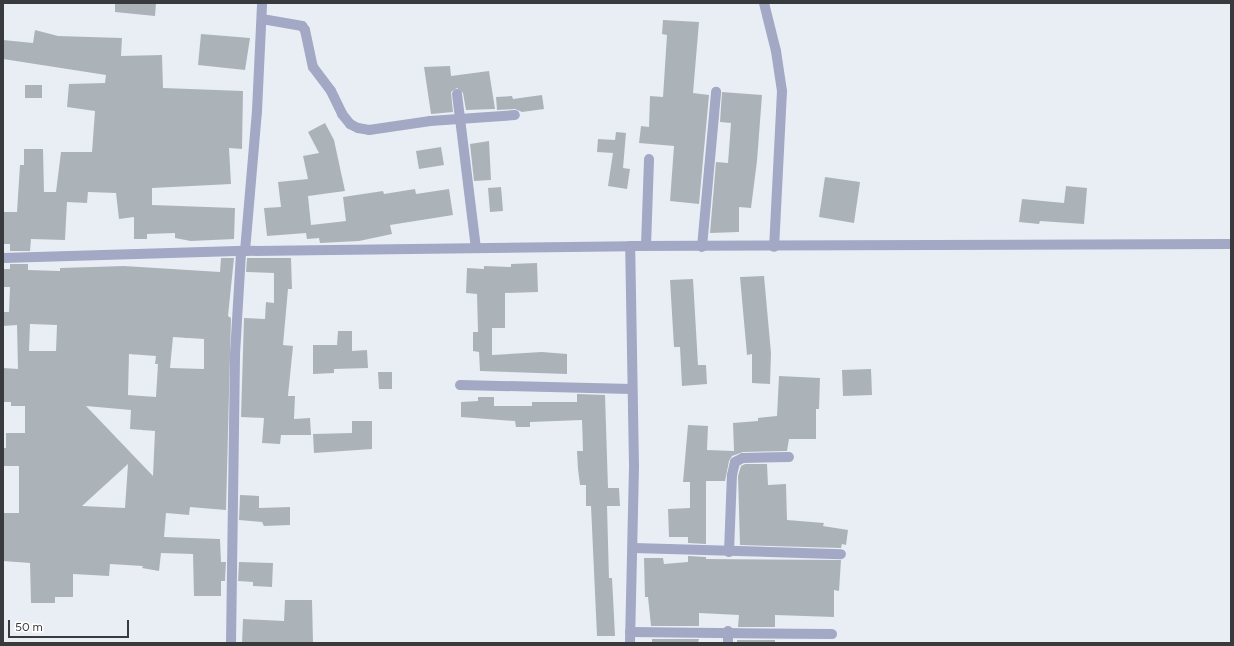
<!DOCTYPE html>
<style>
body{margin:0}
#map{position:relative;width:1234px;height:646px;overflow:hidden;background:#e9eef5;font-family:Figtree,sans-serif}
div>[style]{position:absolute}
.building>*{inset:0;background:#acb3b8}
.street>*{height:10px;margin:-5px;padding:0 5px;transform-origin:5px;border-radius:5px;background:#a3a8c4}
span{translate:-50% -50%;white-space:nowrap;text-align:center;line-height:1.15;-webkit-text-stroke:4px #fff;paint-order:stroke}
.frame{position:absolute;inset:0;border:4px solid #383a3d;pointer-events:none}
.scale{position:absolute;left:8px;top:620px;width:121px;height:18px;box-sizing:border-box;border:2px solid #383a3d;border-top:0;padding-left:5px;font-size:12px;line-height:14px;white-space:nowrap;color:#383a3d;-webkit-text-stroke:3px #fff;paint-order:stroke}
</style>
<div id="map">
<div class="building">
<i style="clip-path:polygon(115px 3px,156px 3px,155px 16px,115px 12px)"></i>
<i style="clip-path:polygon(663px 20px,699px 22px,693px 93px,709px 95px,699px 204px,670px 201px,674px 146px,639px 143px,641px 126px,649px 127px,650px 96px,663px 97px,667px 35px,662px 34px)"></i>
<i style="clip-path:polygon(35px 30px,58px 36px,122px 38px,121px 56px,162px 55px,163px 88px,243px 91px,242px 149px,229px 148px,231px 184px,152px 188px,152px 205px,235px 208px,234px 239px,191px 241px,175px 238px,175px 233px,147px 234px,147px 239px,134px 239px,134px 217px,119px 219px,116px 193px,88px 192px,87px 203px,67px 202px,65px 240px,31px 239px,30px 251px,10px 251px,10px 244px,3px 244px,3px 212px,17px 212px,20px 165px,24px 165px,24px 149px,43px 149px,44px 192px,56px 192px,61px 152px,92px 152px,95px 111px,67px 107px,69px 84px,105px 83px,106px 75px,3px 59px,3px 40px,33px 43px)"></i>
<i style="clip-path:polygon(201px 34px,250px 38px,245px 70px,198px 65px)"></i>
<i style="clip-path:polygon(450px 66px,451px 76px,489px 71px,495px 109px,466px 110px,463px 93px,457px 88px,451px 92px,453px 112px,431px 114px,424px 67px)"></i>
<i style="clip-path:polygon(25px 85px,42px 85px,42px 98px,25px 98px)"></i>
<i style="clip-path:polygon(722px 92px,762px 95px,757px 161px,751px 208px,739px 207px,739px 232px,710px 233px,716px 162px,728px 163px,731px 123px,720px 122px)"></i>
<i style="clip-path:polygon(542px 95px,544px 109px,522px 112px,515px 109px,497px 110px,496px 97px,512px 96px,513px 99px)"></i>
<i style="clip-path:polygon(325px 123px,334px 140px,345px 191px,308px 196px,311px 225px,346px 221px,343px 197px,383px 191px,384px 194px,415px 189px,416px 194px,449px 189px,453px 215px,390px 225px,392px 234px,359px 241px,320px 243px,319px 238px,307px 239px,306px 233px,267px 236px,264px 208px,281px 207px,278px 182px,308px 179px,303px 156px,319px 153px,308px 132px)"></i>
<i style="clip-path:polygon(616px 132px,626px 133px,623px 168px,630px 169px,627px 189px,608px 186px,613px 153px,597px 152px,598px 139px,615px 140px)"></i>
<i style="clip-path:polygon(489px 141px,491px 180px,474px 181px,470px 144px)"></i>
<i style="clip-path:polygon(441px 147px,444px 165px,419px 169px,416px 151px)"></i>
<i style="clip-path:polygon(825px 177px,860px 182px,854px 223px,819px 217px)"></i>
<i style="clip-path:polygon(1066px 186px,1087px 188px,1084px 224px,1040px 221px,1039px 224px,1019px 222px,1022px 199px,1064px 203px)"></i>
<i style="clip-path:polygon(501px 187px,503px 211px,490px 212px,488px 188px)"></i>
<i style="clip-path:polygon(evenodd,221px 258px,234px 258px,228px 316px,231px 318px,226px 510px,190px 507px,189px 515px,166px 513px,164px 537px,220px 539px,221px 562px,226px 562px,225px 581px,221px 581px,221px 596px,194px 596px,193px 554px,161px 553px,159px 571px,142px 568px,143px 566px,110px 564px,109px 576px,73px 574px,73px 597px,55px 597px,55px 603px,31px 603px,30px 563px,3px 561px,3px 513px,19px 513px,19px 466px,4px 466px,4px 448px,6px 448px,6px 433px,25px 433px,25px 406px,11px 406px,11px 402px,3px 402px,3px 368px,18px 369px,17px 325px,3px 326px,3px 312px,9px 312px,10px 287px,3px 287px,3px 269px,10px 269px,10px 264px,28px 264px,28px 270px,60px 271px,60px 268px,124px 266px,220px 272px,221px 258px,30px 324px,57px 325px,56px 351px,29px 351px,30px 324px,221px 258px,173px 337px,204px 339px,204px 369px,170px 368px,173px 337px,221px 258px,129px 354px,156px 356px,155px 364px,158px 364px,156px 397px,128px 395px,129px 354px,221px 258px,86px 406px,131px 410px,130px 429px,155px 431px,153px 476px,86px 406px,221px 258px,128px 464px,125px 508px,82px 506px,128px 464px)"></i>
<i style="clip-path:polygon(247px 258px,291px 258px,292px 289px,288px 289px,283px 345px,293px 346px,288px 396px,295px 396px,294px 419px,310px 418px,311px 435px,281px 435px,280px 444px,262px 443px,264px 418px,241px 417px,244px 318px,265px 319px,266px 302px,274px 303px,274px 273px,246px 272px)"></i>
<i style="clip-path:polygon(537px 263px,538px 292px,505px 293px,505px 328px,492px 328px,492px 355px,542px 352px,567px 354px,567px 374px,480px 371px,479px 352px,473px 351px,473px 332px,478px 332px,477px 294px,466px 293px,467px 268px,484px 269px,484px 266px,511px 267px,511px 264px)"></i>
<i style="clip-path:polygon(764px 276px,771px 353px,770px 384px,752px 383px,752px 354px,747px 355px,740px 277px)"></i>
<i style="clip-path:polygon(693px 279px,698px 365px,706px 365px,707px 384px,682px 386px,680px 347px,674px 347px,670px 280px)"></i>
<i style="clip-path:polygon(338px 331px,352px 331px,352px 351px,367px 350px,368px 368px,334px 369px,334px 373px,313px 374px,313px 345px,337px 345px)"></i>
<i style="clip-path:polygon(871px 369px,872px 395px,843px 396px,842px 370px)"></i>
<i style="clip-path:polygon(378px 372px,392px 372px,392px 389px,379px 389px)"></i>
<i style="clip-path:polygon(779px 376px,820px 378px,819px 409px,816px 409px,816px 439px,789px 439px,787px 451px,743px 452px,732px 456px,729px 461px,725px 481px,706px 481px,706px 544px,688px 543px,688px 537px,669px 537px,668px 509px,690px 508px,690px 482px,683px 482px,688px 425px,708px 426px,707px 450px,734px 451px,733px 423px,758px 421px,758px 418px,777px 416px)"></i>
<i style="clip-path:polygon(577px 394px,605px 395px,608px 488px,619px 488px,620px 506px,607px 506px,609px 578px,612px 578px,615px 636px,597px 636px,591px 506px,586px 506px,586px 485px,580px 485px,578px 469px,577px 451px,583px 451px,582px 420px,530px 422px,530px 427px,516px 427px,515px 421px,461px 417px,461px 402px,478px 401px,478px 397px,494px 397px,494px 406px,532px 406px,532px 402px,577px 402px)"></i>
<i style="clip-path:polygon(352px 421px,372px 421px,372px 449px,314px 453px,313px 434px,352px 433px)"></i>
<i style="clip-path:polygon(745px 464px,767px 464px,768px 485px,786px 484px,787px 520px,824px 523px,823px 526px,848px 530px,846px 545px,842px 544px,841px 548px,740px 545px,738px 476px,741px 466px)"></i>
<i style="clip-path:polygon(240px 495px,259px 496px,259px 508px,290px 507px,290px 525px,264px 526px,262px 522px,239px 520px)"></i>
<i style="clip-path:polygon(688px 556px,706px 557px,706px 559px,841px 560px,839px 591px,834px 590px,834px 617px,775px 615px,775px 627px,738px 627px,739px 615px,699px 613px,699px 626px,651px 626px,648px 597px,645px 597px,644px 558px,663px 558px,664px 564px,688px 562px)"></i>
<i style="clip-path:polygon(239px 562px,273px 563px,272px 587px,253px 586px,253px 582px,238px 581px)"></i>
<i style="clip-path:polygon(285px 600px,312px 600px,313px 643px,242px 643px,243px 619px,284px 621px)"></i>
<i style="clip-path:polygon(652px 639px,699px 639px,698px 643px,652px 643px)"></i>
<i style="clip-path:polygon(737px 640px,775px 640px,775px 643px,737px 643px)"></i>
</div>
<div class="street">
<i style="left:764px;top:3px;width:49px;rotate:76deg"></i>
<i style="left:776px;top:51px;width:40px;rotate:81.5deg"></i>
<i style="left:782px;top:91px;width:156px;rotate:92.9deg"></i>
<i style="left:262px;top:19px;width:41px;rotate:9.9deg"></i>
<i style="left:302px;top:26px;width:5px;rotate:53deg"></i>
<i style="left:305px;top:30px;width:38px;rotate:78deg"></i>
<i style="left:313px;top:67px;width:30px;rotate:53deg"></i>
<i style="left:331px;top:91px;width:25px;rotate:64deg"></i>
<i style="left:342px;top:114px;width:13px;rotate:51deg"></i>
<i style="left:350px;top:124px;width:9px;rotate:27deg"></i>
<i style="left:358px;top:128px;width:11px;rotate:10deg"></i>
<i style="left:369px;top:130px;width:62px;rotate:-8.4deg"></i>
<i style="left:430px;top:121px;width:85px;rotate:-4deg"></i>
<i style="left:457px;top:94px;width:155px;rotate:83deg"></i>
<i style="left:646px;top:246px;width:87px;rotate:-88deg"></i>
<i style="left:702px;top:247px;width:156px;rotate:-84.8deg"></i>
<i style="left:245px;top:251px;width:385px;rotate:-0.7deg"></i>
<i style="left:630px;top:246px;width:601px;rotate:-0.19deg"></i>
<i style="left:3px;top:258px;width:242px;rotate:-1.7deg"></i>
<i style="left:245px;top:251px;width:141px;rotate:-85.1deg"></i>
<i style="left:257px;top:111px;width:108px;rotate:-87.3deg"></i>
<i style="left:460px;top:385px;width:172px;rotate:1.3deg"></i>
<i style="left:634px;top:548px;width:207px;rotate:1.7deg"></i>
<i style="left:729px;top:552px;width:77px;rotate:-87.8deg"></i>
<i style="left:732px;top:475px;width:13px;rotate:-77deg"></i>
<i style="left:735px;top:462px;width:9px;rotate:-27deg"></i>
<i style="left:743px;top:458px;width:46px;rotate:-1.2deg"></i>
<i style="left:728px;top:631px;width:12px;rotate:90deg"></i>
<i style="left:630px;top:632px;width:202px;rotate:0.6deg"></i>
<i style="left:231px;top:643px;width:289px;rotate:-89.2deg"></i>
<i style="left:235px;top:354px;width:102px;rotate:-86.6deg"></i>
<i style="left:630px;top:643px;width:177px;rotate:-88.7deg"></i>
<i style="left:634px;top:466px;width:220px;rotate:-91deg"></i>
</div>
<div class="frame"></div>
<div class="scale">50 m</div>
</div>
